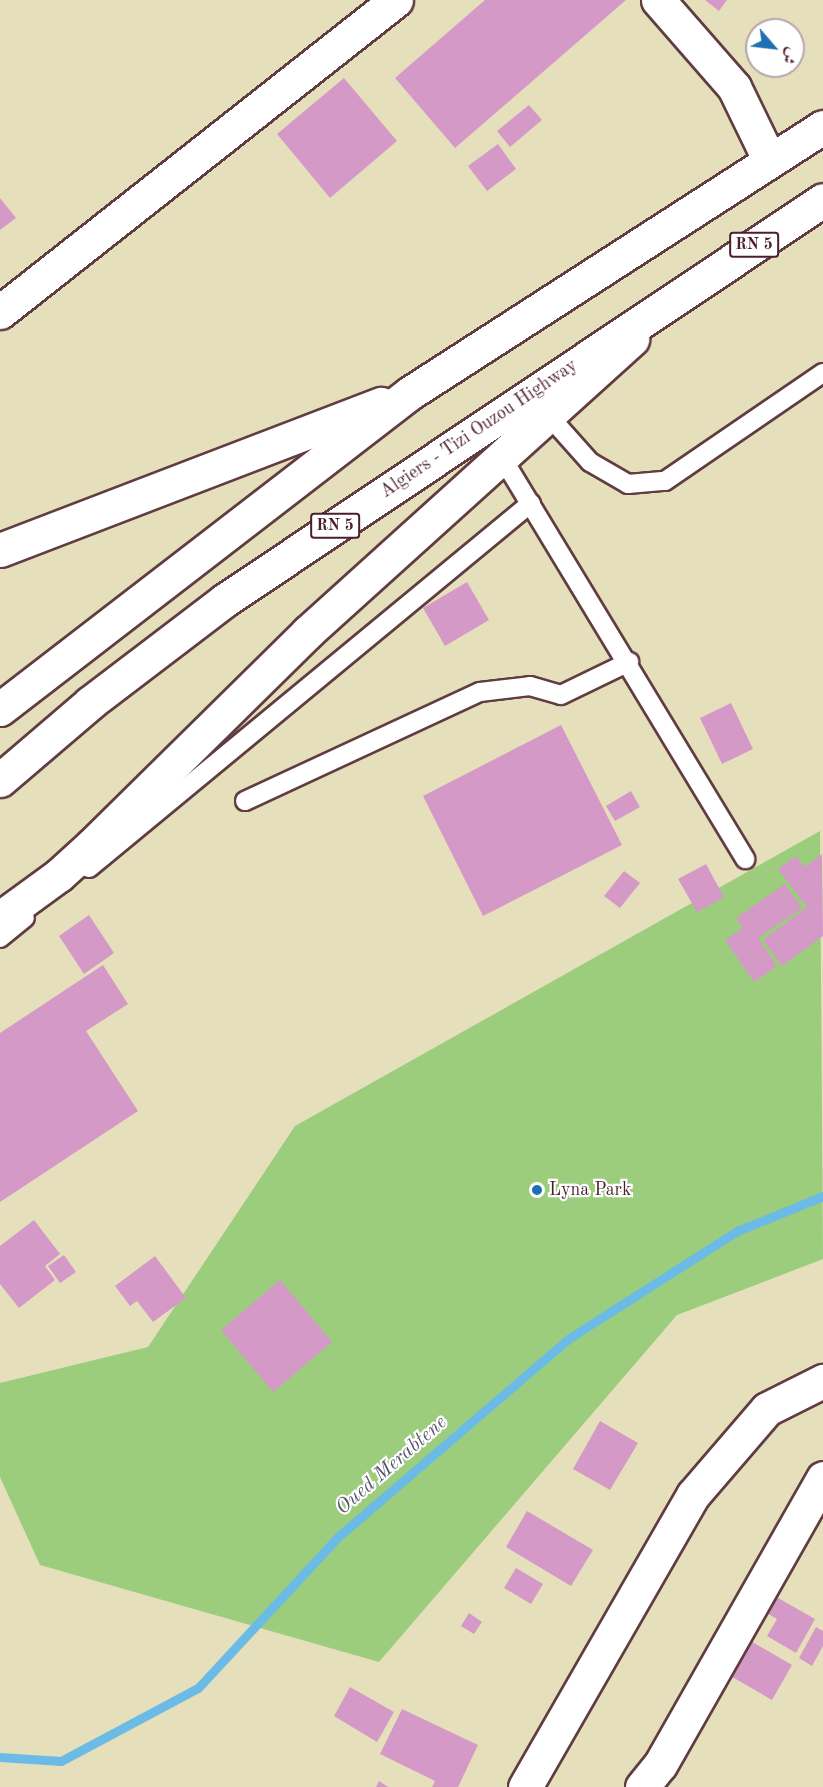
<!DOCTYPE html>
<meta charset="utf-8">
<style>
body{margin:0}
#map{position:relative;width:823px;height:1787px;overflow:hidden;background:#e5e0bb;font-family:"Old Standard TT",Amiri,serif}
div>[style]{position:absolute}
.green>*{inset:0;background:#9bcd7d}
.stream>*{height:9px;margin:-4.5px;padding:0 4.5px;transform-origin:4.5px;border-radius:4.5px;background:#6bbbe6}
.building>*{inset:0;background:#d599c7}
.roads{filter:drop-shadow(2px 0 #613c41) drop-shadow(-2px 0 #613c41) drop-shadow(0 2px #613c41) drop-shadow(0 -2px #613c41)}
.service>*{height:18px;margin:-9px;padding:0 9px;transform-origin:9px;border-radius:9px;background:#fff}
.minor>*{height:33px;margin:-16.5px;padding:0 16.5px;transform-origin:16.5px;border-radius:16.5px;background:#fff}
.primary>*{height:33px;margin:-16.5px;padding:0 16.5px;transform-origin:16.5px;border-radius:16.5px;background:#fff}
.trunk>*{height:33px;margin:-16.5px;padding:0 16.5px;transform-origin:16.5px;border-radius:16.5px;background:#fff}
.dots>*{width:16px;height:16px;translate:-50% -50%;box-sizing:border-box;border:3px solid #fff;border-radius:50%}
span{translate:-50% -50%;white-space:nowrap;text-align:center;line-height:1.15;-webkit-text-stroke:4.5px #fff;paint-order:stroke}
.shield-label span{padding:2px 4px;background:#fff;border:2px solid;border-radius:4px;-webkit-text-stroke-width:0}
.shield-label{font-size:16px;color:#4a1f2b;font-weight:700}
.street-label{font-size:18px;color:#4a1f2b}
.poi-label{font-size:18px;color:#4a1f2b}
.left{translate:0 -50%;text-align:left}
.water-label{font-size:20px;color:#56566c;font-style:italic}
.north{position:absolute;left:745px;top:18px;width:60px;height:60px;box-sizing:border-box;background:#fff;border:2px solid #b7a5aa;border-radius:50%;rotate:118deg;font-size:16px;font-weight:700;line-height:24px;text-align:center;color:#4a1f2b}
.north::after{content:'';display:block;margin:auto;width:21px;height:27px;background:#1f6fb2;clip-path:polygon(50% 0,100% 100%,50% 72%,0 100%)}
</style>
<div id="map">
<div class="green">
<i style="clip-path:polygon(820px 831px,823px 1259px,677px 1315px,379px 1662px,40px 1565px,0 1477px,0 1383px,148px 1347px,295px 1126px)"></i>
</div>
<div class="stream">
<i style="left:0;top:1757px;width:61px;rotate:3.8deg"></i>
<i style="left:61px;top:1761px;width:155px;rotate:-28.1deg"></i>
<i style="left:198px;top:1688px;width:207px;rotate:-47.2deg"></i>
<i style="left:339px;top:1536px;width:302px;rotate:-40.7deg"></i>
<i style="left:568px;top:1339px;width:201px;rotate:-32.6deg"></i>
<i style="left:737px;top:1231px;width:93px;rotate:-22.1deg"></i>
</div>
<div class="building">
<i style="clip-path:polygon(485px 0,626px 0,455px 148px,395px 78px)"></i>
<i style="clip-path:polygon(705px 0,727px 0,719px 11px)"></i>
<i style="clip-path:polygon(344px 78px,397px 141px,330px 198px,277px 134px)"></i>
<i style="clip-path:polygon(529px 105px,542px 120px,510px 147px,497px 131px)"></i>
<i style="clip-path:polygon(498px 144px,516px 169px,487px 191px,468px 166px)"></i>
<i style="clip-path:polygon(0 198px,16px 218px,0 230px)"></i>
<i style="clip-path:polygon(467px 582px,489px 620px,445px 646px,423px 608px)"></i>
<i style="clip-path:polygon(731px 703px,753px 749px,722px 764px,700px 718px)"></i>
<i style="clip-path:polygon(561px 725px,622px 845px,483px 916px,423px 796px)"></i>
<i style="clip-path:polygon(631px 791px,640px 807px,615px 821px,606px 806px)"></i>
<i style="clip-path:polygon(822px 854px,823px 936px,782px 966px,763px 940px,807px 907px,778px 869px,796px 856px,805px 867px)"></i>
<i style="clip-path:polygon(706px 864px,724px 897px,697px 912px,678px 879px)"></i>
<i style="clip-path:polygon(624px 871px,640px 883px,620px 908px,604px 896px)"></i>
<i style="clip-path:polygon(785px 884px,802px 908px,758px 938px,777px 966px,754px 982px,725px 940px,743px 928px,736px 918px)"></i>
<i style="clip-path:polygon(89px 915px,114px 953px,84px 974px,59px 936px)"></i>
<i style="clip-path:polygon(103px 965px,128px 1004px,86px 1031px,138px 1111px,0 1202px,0 1033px)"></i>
<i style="clip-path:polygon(34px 1220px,60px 1254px,45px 1266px,55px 1280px,19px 1308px,0 1284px,0 1246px)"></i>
<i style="clip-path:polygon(64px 1255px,76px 1272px,60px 1283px,48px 1266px)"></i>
<i style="clip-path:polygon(155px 1256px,186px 1298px,153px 1322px,137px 1301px,130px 1306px,115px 1286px)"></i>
<i style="clip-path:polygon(280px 1280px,332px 1342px,273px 1392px,221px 1330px)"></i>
<i style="clip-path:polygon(600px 1421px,638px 1443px,610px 1490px,573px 1469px)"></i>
<i style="clip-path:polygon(527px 1511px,593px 1550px,571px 1586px,506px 1547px)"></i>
<i style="clip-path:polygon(516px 1568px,543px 1584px,531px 1604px,504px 1588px)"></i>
<i style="clip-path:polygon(764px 1590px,815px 1619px,796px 1653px,767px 1636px,777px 1619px,755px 1606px)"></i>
<i style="clip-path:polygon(469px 1613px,482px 1622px,474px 1634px,461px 1626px)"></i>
<i style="clip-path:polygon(816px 1627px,823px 1631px,823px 1646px,812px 1666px,799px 1658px)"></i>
<i style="clip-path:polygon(742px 1636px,792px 1665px,772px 1700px,722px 1671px)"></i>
<i style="clip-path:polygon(350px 1687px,394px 1712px,377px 1742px,334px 1716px)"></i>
<i style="clip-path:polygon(402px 1709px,478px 1745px,458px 1787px,432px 1787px,435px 1781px,380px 1754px)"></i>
<i style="clip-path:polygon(379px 1781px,388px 1787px,376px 1787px)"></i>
</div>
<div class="roads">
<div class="service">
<i style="left:549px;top:416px;width:62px;rotate:48.3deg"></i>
<i style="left:590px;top:462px;width:44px;rotate:30.1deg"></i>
<i style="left:628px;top:484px;width:37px;rotate:-5deg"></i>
<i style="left:665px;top:481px;width:191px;rotate:-34.4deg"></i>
<i style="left:503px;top:459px;width:468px;rotate:58.8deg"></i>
<i style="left:245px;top:801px;width:259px;rotate:-24.9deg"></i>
<i style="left:480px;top:692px;width:50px;rotate:-6.8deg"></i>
<i style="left:530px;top:686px;width:32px;rotate:16deg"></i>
<i style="left:561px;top:695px;width:76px;rotate:-25.9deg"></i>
<i style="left:89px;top:868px;width:573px;rotate:-39.55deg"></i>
<i style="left:0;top:938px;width:32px;rotate:-39deg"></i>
</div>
<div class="minor">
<i style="left:658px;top:0;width:116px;rotate:48.9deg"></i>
<i style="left:734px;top:87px;width:82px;rotate:64.1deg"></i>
<i style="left:0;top:312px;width:504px;rotate:-38.23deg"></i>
<i style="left:525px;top:1787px;width:337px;rotate:-60.1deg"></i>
<i style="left:693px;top:1495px;width:113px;rotate:-49.3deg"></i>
<i style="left:767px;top:1409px;width:63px;rotate:-26.6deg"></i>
<i style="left:642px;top:1787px;width:28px;rotate:-51deg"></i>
<i style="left:660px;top:1765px;width:330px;rotate:-60.4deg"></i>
</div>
<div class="primary">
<i style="left:0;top:918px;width:73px;rotate:-36.1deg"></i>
<i style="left:59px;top:875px;width:45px;rotate:-42.3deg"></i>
<i style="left:92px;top:845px;width:303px;rotate:-44.6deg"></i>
<i style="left:308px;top:632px;width:437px;rotate:-42.1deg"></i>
</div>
<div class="trunk">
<i style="left:0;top:550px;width:408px;rotate:-21deg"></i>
<i style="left:0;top:709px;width:518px;rotate:-37.62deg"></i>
<i style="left:410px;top:393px;width:491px;rotate:-32.8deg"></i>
<i style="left:0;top:780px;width:118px;rotate:-40.5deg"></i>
<i style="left:90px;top:703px;width:170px;rotate:-37.3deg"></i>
<i style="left:225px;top:600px;width:719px;rotate:-33.78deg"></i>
</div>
</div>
<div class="dots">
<i style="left:537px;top:1190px;background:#1f6fb2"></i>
</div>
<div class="shield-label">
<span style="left:754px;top:245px">RN 5</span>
<span style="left:335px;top:526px">RN 5</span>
</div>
<div class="street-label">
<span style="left:479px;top:429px;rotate:-34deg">Algiers - Tizi Ouzou Highway</span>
</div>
<div class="poi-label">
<span class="left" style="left:549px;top:1190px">Lyna Park</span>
</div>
<div class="water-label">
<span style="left:392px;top:1466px;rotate:-41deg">Oued Merabtene</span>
</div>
<div class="north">ش</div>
</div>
